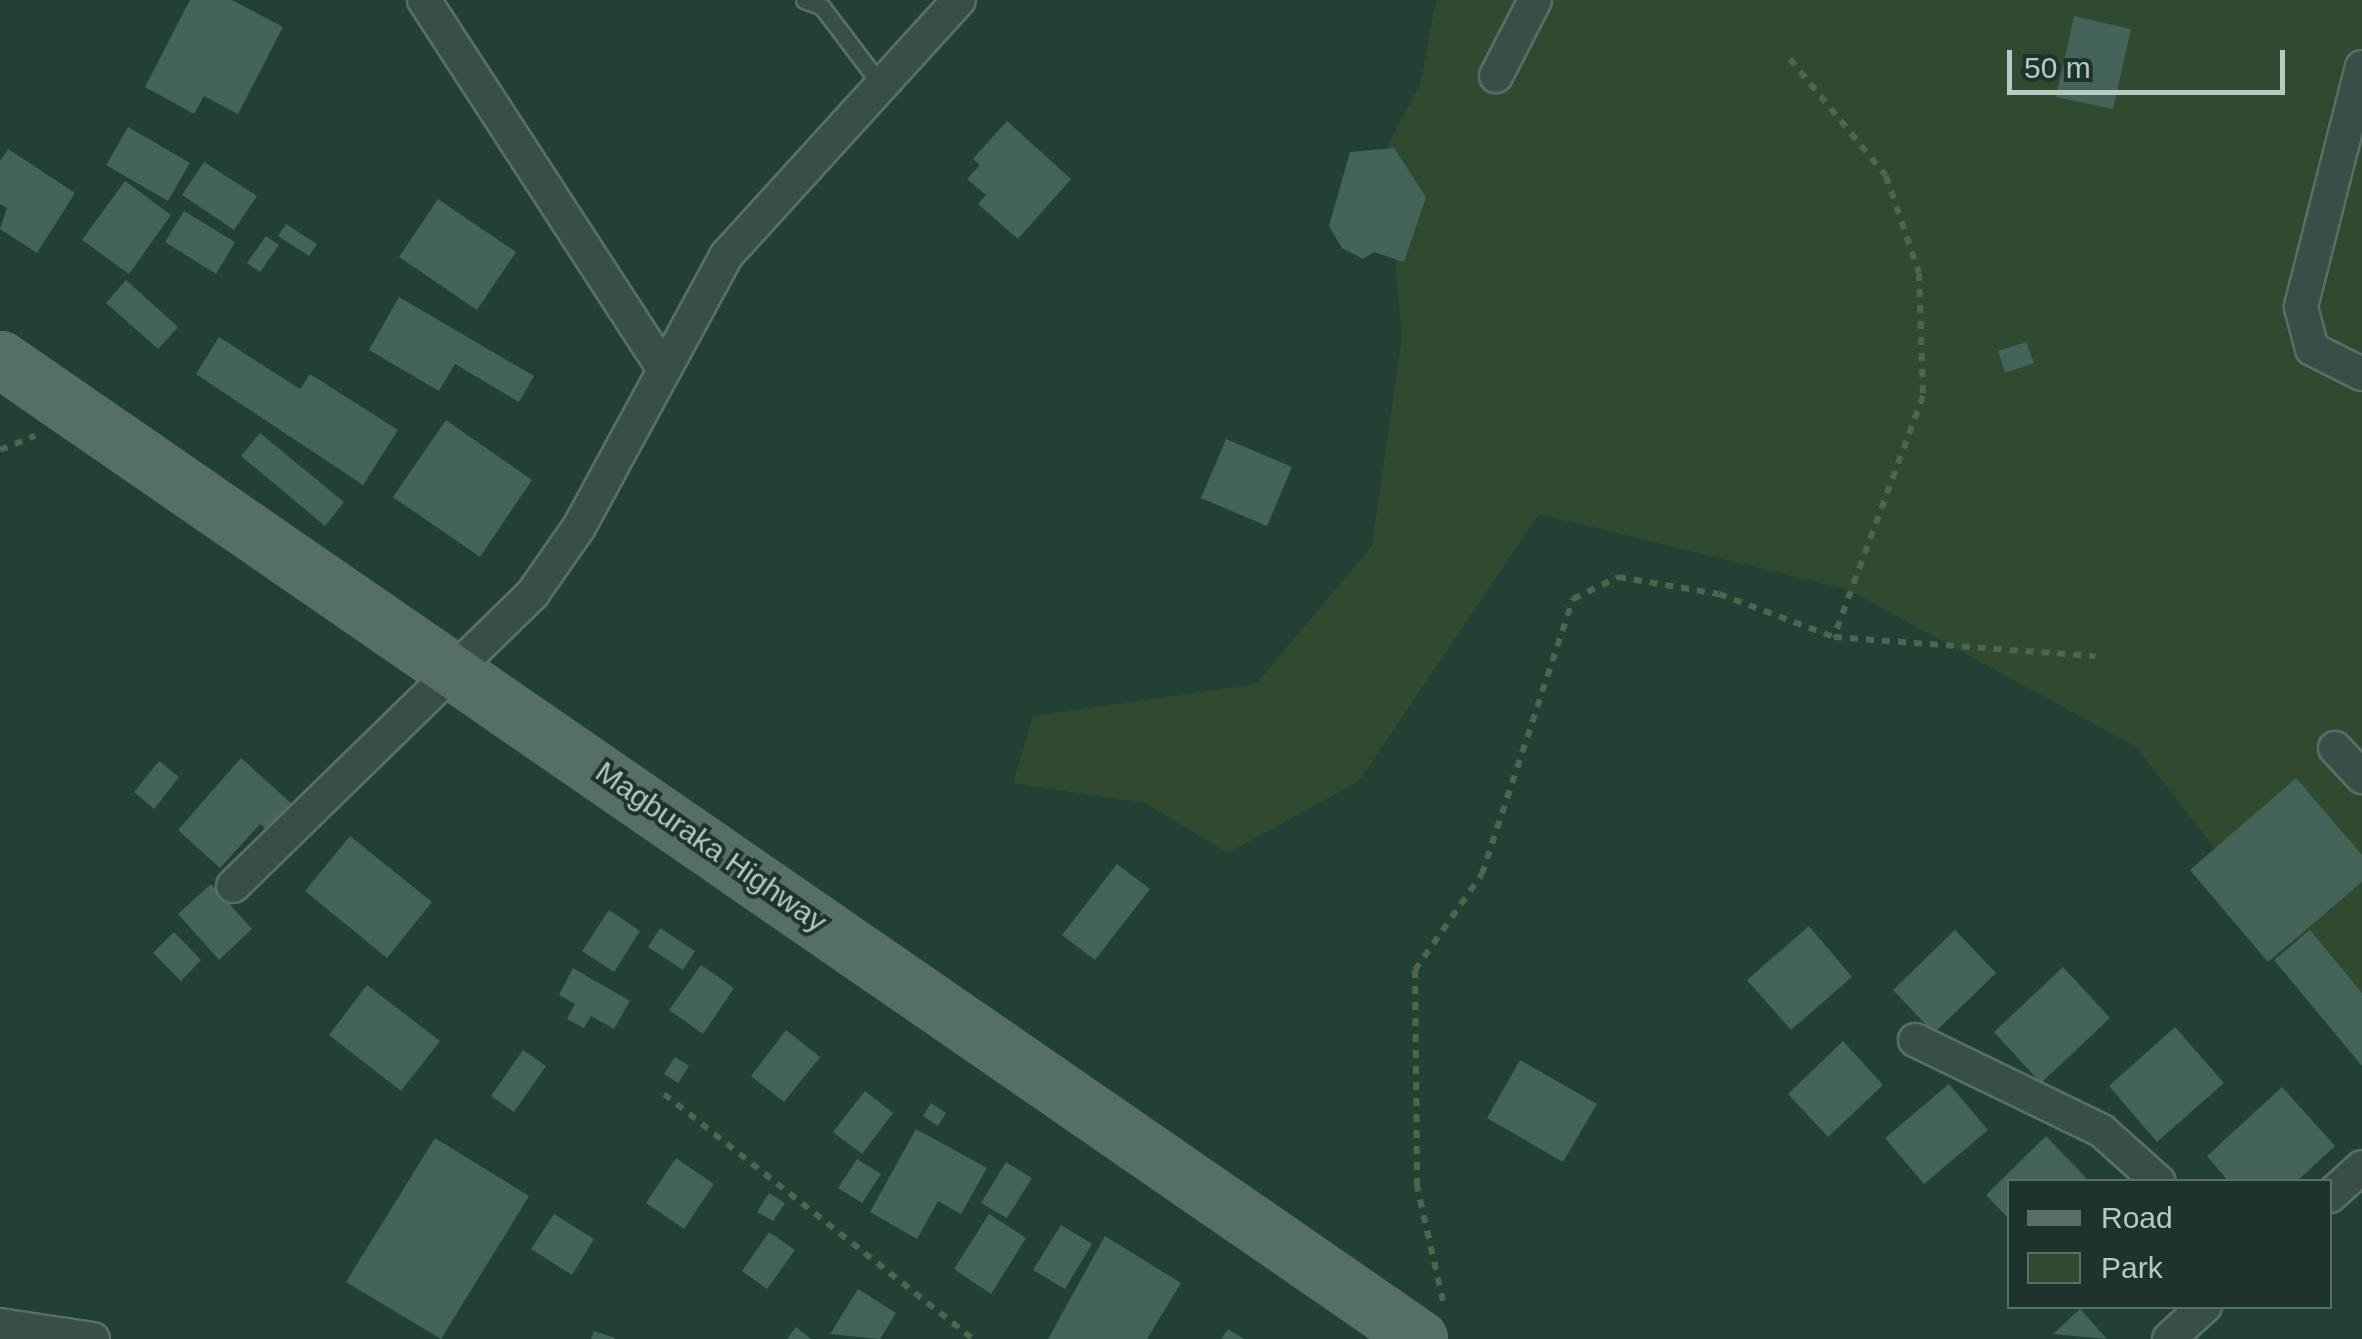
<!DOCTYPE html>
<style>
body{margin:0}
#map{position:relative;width:2362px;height:1339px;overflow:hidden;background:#234035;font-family:Helvetica,sans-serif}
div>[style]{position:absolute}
.green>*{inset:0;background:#304a30}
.building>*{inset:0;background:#446459}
.path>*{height:6px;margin-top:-3px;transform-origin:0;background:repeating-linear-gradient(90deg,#4c6651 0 8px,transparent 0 16px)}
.roads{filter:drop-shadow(2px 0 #586f68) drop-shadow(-2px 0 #586f68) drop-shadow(0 2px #586f68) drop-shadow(0 -2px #586f68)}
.service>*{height:15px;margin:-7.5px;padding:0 7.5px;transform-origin:7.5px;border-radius:7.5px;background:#374f47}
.minor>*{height:32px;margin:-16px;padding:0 16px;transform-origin:16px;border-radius:16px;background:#374f47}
.primary>*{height:52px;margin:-26px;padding:0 26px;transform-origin:26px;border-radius:26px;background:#556f66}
span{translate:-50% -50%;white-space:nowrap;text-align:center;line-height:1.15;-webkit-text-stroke:8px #1c342c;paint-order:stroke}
.street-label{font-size:30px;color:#b4cac3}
.legend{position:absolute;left:2007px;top:1179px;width:325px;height:130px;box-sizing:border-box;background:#1c342c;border:2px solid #597068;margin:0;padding:12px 18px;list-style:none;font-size:30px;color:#b4cac3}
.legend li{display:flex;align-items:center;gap:20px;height:50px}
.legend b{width:50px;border:2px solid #597068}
.scale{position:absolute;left:2007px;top:50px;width:278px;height:45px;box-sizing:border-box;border:5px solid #b4cac3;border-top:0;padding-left:12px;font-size:30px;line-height:35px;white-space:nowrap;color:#b4cac3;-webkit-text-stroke:8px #1c342c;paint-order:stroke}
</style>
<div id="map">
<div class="green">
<i style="clip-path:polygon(1436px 0,2362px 0,2362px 1038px,2136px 747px,1849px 590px,1539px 514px,1359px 781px,1228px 853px,1145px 803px,1013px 783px,1033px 716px,1256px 684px,1372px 546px,1402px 337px,1385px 150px,1420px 85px)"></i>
</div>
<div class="building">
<i style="clip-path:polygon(190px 0,232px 0,283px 27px,238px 114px,204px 96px,194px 114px,145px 87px)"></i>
<i style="clip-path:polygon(2074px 16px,2131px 29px,2113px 109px,2056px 97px)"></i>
<i style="clip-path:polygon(1007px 121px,1071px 179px,1018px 239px,978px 204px,986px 195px,967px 179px,980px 165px,973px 159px)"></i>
<i style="clip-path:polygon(128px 127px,190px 163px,168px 201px,106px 165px)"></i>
<i style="clip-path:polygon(1394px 148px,1426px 197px,1404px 262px,1374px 252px,1363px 259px,1342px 248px,1329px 226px,1350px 152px)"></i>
<i style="clip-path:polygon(8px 149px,75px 193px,37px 253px,0 229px,7px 208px,0 204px,0 161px)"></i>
<i style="clip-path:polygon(204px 162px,257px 196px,234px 230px,182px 195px)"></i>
<i style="clip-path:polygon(125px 181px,171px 215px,129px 274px,82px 240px)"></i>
<i style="clip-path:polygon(438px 199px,516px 252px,477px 310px,399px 257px)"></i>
<i style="clip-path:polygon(184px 211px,235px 242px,216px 274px,165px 242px)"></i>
<i style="clip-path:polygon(286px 224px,317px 244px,309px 256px,278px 236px)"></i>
<i style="clip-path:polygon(266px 236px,279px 245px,260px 272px,247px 263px)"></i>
<i style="clip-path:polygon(126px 280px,178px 327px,158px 349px,106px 303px)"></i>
<i style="clip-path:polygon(399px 297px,534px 376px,519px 402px,455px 364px,439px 391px,369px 350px)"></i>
<i style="clip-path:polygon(219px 337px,300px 389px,310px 374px,398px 430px,363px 485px,196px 374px)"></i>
<i style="clip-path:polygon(2026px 342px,2034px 363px,2005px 373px,1998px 351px)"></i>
<i style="clip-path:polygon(446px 420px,532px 480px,480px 557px,393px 497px)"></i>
<i style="clip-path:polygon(260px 433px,344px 502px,325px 526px,241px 456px)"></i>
<i style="clip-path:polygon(1226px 439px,1292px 467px,1267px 526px,1201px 498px)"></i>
<i style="clip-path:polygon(241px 758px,292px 804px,268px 831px,260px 824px,220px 868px,178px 830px)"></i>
<i style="clip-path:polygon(159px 761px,179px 777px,154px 809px,134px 792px)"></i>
<i style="clip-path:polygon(2296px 778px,2362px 855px,2362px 882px,2268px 962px,2190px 870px)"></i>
<i style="clip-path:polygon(350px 836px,432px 902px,387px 958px,305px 891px)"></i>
<i style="clip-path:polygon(1117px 864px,1150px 889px,1095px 960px,1062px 935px)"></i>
<i style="clip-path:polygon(211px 884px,252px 929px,219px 960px,178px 914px)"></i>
<i style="clip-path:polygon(609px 910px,640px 931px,614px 972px,582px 951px)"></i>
<i style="clip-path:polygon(1809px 926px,1852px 977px,1791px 1030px,1747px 980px)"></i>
<i style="clip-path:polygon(660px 928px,695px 951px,683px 970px,648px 947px)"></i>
<i style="clip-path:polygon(1955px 930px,1996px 973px,1934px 1033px,1893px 990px)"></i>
<i style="clip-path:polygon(2310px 930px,2362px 993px,2362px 1066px,2274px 960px)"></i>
<i style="clip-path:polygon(174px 932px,201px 960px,181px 981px,153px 953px)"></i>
<i style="clip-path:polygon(701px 965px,734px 988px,703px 1034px,669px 1010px)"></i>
<i style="clip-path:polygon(2063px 967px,2110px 1018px,2041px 1083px,1994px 1032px)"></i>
<i style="clip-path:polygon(573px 968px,630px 1001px,614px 1029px,591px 1016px,584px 1028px,567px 1019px,575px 1004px,559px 995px)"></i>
<i style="clip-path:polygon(367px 985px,440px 1041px,401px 1091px,329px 1035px)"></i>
<i style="clip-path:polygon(2175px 1027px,2224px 1083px,2157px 1142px,2109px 1086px)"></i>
<i style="clip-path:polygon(786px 1030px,820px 1057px,784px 1102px,751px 1076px)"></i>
<i style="clip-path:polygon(1843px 1041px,1883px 1085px,1828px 1137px,1788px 1094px)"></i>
<i style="clip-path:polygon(523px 1050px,546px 1066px,514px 1112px,491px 1096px)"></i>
<i style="clip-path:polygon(675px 1057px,689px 1066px,678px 1083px,664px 1074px)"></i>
<i style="clip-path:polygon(1520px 1060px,1597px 1104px,1563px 1162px,1487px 1118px)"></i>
<i style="clip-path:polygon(1949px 1084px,1988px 1130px,1924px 1184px,1885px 1138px)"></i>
<i style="clip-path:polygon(2282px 1087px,2335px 1146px,2296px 1182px,2229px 1182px,2207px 1156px)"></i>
<i style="clip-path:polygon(865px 1091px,893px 1113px,862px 1154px,833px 1132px)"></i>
<i style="clip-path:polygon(931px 1103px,946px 1113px,938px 1126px,923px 1116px)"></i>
<i style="clip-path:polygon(916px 1129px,987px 1168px,961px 1214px,938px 1201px,917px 1239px,870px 1212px)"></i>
<i style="clip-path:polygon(2046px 1136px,2090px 1182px,2010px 1182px,2010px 1220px,1986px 1195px)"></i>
<i style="clip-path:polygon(435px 1138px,529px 1196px,441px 1339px,346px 1282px)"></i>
<i style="clip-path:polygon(676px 1158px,714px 1184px,684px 1229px,646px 1203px)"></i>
<i style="clip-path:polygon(857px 1159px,881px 1174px,862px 1203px,838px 1188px)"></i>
<i style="clip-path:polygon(1006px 1162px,1032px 1178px,1007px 1218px,981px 1203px)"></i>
<i style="clip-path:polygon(769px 1193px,785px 1203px,773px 1221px,757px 1212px)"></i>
<i style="clip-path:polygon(554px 1214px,594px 1239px,572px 1275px,531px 1249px)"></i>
<i style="clip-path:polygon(989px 1214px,1026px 1238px,991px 1294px,954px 1269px)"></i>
<i style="clip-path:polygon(1061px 1225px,1092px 1244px,1065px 1289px,1033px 1270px)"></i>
<i style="clip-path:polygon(769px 1232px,795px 1250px,767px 1289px,742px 1271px)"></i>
<i style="clip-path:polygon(1105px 1236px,1181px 1283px,1147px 1339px,1048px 1339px)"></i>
<i style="clip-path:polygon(858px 1289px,896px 1313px,880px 1339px,830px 1334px)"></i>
<i style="clip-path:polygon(2080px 1309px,2107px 1339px,2053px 1334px)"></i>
<i style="clip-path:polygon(796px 1327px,811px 1339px,787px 1339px)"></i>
<i style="clip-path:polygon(1228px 1329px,1244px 1339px,1221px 1339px)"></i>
<i style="clip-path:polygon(594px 1331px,615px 1338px,615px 1339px,591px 1339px)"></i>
</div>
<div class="path">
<i style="left:1790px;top:59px;width:151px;rotate:50.6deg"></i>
<i style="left:1886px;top:176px;width:102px;rotate:71.2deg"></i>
<i style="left:1919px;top:273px;width:123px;rotate:88.1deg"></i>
<i style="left:1923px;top:396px;width:257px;rotate:110.3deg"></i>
<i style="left:0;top:450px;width:38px;rotate:-22deg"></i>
<i style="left:664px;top:1094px;width:394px;rotate:38.4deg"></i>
<i style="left:1443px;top:1301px;width:118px;rotate:-102.7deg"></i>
<i style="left:1417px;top:1186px;width:216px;rotate:-90.5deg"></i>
<i style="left:1415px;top:970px;width:117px;rotate:-55.1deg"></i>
<i style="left:1482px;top:874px;width:290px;rotate:-71.7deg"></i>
<i style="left:1573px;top:599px;width:50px;rotate:-26.1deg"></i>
<i style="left:1618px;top:577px;width:102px;rotate:9.6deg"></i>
<i style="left:1719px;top:594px;width:123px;rotate:20.5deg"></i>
<i style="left:1834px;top:637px;width:262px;rotate:4.2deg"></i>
</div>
<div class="roads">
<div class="service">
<i style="left:804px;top:0;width:19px;rotate:21deg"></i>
<i style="left:822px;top:7px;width:98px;rotate:52.9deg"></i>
</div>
<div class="minor">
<i style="left:424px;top:0;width:441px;rotate:57deg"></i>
<i style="left:2362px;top:67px;width:248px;rotate:104.3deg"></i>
<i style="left:2301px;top:307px;width:43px;rotate:75.3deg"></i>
<i style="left:2312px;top:349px;width:56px;rotate:26.6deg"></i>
<i style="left:1496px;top:76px;width:85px;rotate:-62.8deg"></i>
<i style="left:2335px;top:748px;width:40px;rotate:47deg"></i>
<i style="left:233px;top:886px;width:419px;rotate:-44.3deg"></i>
<i style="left:533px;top:593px;width:80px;rotate:-55.1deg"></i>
<i style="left:579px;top:527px;width:308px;rotate:-61.5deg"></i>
<i style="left:726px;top:256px;width:346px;rotate:-47.7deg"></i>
<i style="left:1915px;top:1040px;width:208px;rotate:25.9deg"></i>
<i style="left:2102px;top:1131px;width:76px;rotate:41.8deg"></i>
<i style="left:2330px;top:1196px;width:43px;rotate:-42.2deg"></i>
<i style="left:0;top:1325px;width:94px;rotate:8.6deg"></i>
<i style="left:2169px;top:1339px;width:49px;rotate:-42.5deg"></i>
</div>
<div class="primary">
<i style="left:0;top:359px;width:1725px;rotate:34.61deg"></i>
</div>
</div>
<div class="street-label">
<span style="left:711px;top:847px;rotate:35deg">Magburaka Highway</span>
</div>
<ul class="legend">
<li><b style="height:12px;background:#556f66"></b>Road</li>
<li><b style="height:28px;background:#304a30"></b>Park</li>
</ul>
<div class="scale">50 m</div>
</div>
